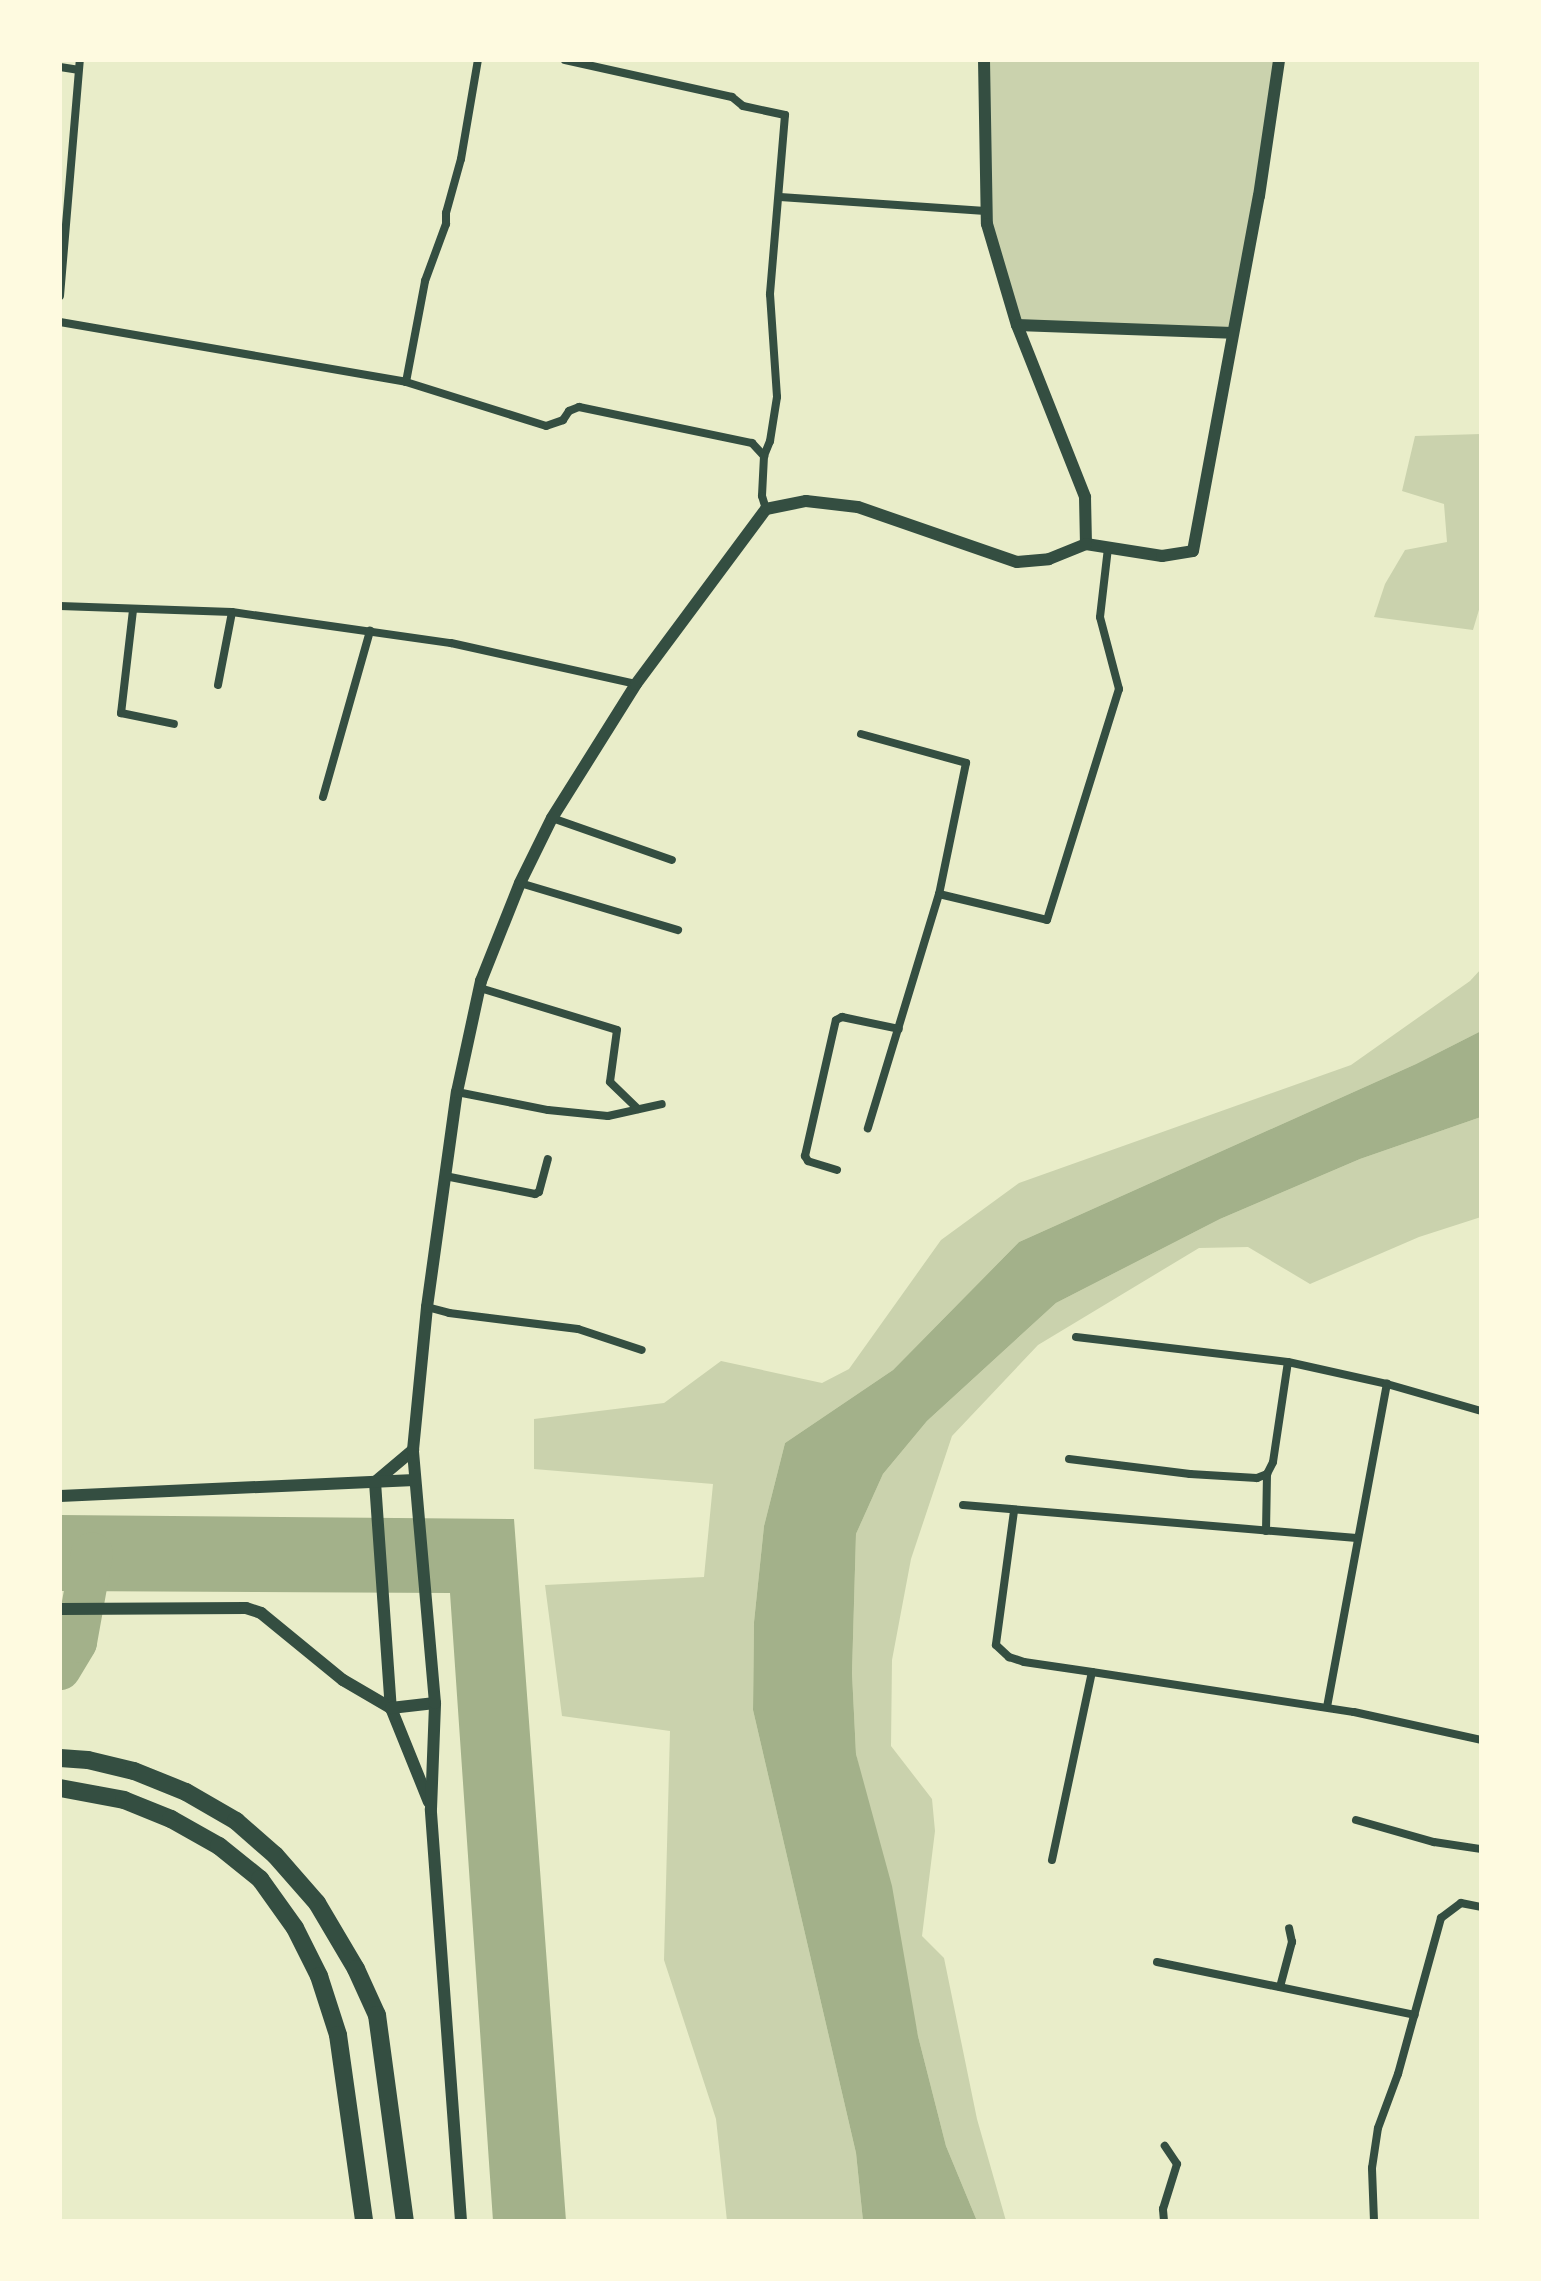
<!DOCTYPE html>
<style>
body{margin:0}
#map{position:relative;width:1541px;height:2281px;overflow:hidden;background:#e9edc9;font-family:"Sofia Sans Condensed",sans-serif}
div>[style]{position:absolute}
.green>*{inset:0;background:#cad2ad}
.water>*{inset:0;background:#a3b18a}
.river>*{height:42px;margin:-21px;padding:0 21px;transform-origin:21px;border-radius:21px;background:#a3b18a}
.minor>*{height:8px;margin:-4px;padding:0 4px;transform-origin:4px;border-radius:4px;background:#344e41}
.tertiary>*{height:12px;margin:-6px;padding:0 6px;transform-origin:6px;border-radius:6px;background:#344e41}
.motorway>*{height:18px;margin:-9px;padding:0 9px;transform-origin:9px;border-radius:9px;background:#344e41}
span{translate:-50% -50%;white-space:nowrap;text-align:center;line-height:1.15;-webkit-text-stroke:8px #fefae0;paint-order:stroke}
.frame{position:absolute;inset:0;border:62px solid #fefae0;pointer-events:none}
</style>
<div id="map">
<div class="green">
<i style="clip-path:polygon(984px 60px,1279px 60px,1232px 333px,1017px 325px,987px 224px)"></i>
<i style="clip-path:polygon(1481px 434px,1481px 603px,1473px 630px,1374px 617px,1385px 584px,1405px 550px,1447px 542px,1444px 504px,1402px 491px,1415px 436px)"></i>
<i style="clip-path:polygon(1481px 969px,1481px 1031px,1416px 1064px,1019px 1242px,893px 1370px,785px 1443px,764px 1526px,754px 1622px,753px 1710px,856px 2153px,863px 2221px,727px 2221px,716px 2119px,664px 1960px,670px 1731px,562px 1716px,545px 1585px,704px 1577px,713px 1484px,534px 1469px,534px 1419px,664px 1403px,721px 1361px,822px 1383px,849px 1369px,941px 1240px,1019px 1183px,1351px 1065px,1470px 981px)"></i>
<i style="clip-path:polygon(1481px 1117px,1481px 1217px,1419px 1237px,1310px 1284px,1248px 1247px,1199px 1248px,1038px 1345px,952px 1436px,911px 1559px,892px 1660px,891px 1746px,932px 1799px,935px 1831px,922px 1936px,944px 1958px,977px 2119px,1006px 2221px,977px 2221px,946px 2146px,918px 2036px,856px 1754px,852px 1673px,856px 1534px,883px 1474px,927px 1421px,1056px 1303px,1220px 1219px,1360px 1159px)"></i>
</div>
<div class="water">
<i style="clip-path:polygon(1481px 1031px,1481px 1117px,1360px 1159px,1220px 1219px,1056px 1303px,927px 1421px,883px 1474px,856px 1534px,852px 1673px,856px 1754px,892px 1886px,918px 2036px,946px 2146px,977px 2221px,863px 2221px,856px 2153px,753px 1710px,754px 1622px,764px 1526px,785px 1443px,893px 1370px,1019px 1242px,1416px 1064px)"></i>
<i style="clip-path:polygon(60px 1515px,514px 1519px,566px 2221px,493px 2221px,450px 1593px,60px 1591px)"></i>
</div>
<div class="river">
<i style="left:60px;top:1669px;width:31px;rotate:-59deg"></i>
<i style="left:76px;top:1642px;width:90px;rotate:-79.8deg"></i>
</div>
<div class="minor">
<i style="left:565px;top:60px;width:171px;rotate:12.5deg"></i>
<i style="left:732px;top:97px;width:14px;rotate:39deg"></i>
<i style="left:743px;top:106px;width:43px;rotate:12.1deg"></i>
<i style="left:785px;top:115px;width:180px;rotate:94.8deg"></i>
<i style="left:770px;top:294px;width:103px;rotate:86.1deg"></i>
<i style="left:777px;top:397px;width:45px;rotate:99deg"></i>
<i style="left:770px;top:441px;width:16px;rotate:112deg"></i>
<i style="left:60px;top:67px;width:18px;rotate:9deg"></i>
<i style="left:780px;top:197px;width:206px;rotate:3.9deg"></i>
<i style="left:60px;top:296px;width:237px;rotate:-85.2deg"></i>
<i style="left:60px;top:322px;width:351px;rotate:9.8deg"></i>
<i style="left:406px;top:382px;width:147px;rotate:17.4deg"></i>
<i style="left:546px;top:426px;width:18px;rotate:-19deg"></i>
<i style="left:563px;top:420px;width:11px;rotate:-56deg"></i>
<i style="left:569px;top:411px;width:11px;rotate:-22deg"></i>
<i style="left:579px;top:407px;width:177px;rotate:11.8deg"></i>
<i style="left:752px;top:443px;width:18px;rotate:47deg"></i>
<i style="left:764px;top:456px;width:40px;rotate:92.9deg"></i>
<i style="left:762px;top:496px;width:14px;rotate:73deg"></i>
<i style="left:406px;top:382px;width:103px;rotate:-79.3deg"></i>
<i style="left:425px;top:281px;width:61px;rotate:-69.8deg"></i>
<i style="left:446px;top:224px;width:11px;rotate:-90deg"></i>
<i style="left:446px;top:213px;width:56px;rotate:-74.5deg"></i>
<i style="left:461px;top:159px;width:100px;rotate:-80.3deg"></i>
<i style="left:60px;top:606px;width:172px;rotate:2deg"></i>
<i style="left:232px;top:612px;width:221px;rotate:8.1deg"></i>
<i style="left:451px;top:643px;width:189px;rotate:12.5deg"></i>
<i style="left:133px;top:610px;width:104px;rotate:96.6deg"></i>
<i style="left:121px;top:713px;width:54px;rotate:11.7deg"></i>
<i style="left:218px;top:685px;width:74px;rotate:-79.1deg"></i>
<i style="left:861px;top:734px;width:109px;rotate:15.4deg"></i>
<i style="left:966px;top:763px;width:134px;rotate:101.6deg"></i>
<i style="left:939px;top:894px;width:245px;rotate:106.9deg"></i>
<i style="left:323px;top:797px;width:173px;rotate:-74.2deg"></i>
<i style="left:552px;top:818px;width:127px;rotate:19.3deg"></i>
<i style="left:520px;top:883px;width:165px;rotate:16.6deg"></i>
<i style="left:939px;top:894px;width:111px;rotate:13.5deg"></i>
<i style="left:1047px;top:920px;width:242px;rotate:-72.7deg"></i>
<i style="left:1119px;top:689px;width:74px;rotate:-104.8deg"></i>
<i style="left:1100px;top:617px;width:69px;rotate:-83.4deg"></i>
<i style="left:480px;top:988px;width:143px;rotate:17deg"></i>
<i style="left:617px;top:1030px;width:52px;rotate:97.7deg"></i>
<i style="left:610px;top:1082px;width:39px;rotate:44deg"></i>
<i style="left:457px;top:1092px;width:93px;rotate:11.2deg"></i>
<i style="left:548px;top:1110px;width:60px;rotate:5.7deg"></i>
<i style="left:608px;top:1116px;width:55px;rotate:-12.5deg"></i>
<i style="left:837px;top:1170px;width:30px;rotate:-163deg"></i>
<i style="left:808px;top:1161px;width:6px;rotate:-121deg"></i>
<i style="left:805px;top:1156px;width:139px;rotate:-77.2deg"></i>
<i style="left:836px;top:1020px;width:7px;rotate:-27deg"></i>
<i style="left:842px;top:1017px;width:58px;rotate:11.9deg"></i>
<i style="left:445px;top:1176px;width:92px;rotate:11.3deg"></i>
<i style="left:535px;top:1194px;width:4px;rotate:-27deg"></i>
<i style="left:539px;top:1192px;width:34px;rotate:-75deg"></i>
<i style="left:427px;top:1307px;width:23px;rotate:15deg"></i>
<i style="left:449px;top:1313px;width:130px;rotate:7.1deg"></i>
<i style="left:578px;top:1329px;width:67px;rotate:18.2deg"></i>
<i style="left:1076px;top:1337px;width:213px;rotate:6.7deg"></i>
<i style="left:1288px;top:1362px;width:101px;rotate:12.5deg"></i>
<i style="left:1387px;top:1384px;width:98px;rotate:16deg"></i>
<i style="left:1069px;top:1459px;width:122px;rotate:7.1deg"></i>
<i style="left:1190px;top:1474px;width:67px;rotate:3.4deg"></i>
<i style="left:1257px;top:1478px;width:11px;rotate:-22deg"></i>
<i style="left:1267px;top:1474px;width:13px;rotate:-63deg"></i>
<i style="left:1273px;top:1462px;width:101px;rotate:-81.5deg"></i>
<i style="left:963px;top:1505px;width:395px;rotate:4.8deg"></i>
<i style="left:1014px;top:1511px;width:135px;rotate:97.7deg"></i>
<i style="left:996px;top:1645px;width:18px;rotate:43deg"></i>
<i style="left:1009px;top:1657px;width:16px;rotate:18deg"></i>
<i style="left:1024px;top:1662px;width:69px;rotate:8.4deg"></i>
<i style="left:1266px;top:1531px;width:57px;rotate:-89deg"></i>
<i style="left:1327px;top:1707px;width:329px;rotate:-79.5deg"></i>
<i style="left:1356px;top:1820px;width:81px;rotate:15.8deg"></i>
<i style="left:1434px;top:1842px;width:48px;rotate:8.5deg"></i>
<i style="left:1052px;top:1860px;width:192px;rotate:-78deg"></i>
<i style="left:1092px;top:1672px;width:265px;rotate:8.7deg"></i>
<i style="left:1354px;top:1712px;width:130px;rotate:12.4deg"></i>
<i style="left:1157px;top:1962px;width:263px;rotate:11.6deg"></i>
<i style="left:1280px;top:1987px;width:47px;rotate:-75.1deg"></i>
<i style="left:1292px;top:1942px;width:14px;rotate:-102deg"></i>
<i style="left:1164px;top:2221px;width:12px;rotate:-95deg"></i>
<i style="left:1163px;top:2209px;width:47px;rotate:-72.7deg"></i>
<i style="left:1177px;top:2164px;width:22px;rotate:-124deg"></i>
<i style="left:1374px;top:2221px;width:53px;rotate:-92.2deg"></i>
<i style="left:1372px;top:2168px;width:40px;rotate:-81.5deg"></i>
<i style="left:1378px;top:2128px;width:58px;rotate:-69.7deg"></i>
<i style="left:1398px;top:2074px;width:162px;rotate:-74.6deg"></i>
<i style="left:1441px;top:1918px;width:25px;rotate:-37deg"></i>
<i style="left:1461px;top:1903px;width:20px;rotate:11deg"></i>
</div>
<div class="tertiary">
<i style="left:984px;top:60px;width:164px;rotate:89deg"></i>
<i style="left:987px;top:224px;width:105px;rotate:73.5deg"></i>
<i style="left:1017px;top:325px;width:185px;rotate:68.4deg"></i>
<i style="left:1085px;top:497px;width:47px;rotate:88.8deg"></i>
<i style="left:1017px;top:325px;width:215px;rotate:2.1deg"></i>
<i style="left:1086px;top:544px;width:77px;rotate:9deg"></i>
<i style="left:1162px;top:556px;width:31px;rotate:-9deg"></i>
<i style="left:1193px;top:551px;width:361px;rotate:-79.5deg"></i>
<i style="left:1259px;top:196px;width:137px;rotate:-81.6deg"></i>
<i style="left:375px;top:1482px;width:227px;rotate:86deg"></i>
<i style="left:391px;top:1708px;width:101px;rotate:68deg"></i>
<i style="left:375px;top:1482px;width:50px;rotate:-40.1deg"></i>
<i style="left:60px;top:1496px;width:355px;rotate:-2.6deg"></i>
<i style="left:60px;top:1609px;width:186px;rotate:-0.3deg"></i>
<i style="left:246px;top:1608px;width:16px;rotate:18deg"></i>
<i style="left:261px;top:1613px;width:106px;rotate:39.3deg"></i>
<i style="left:343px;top:1680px;width:56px;rotate:30.3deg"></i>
<i style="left:391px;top:1708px;width:44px;rotate:-6.5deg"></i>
<i style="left:461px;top:2221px;width:413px;rotate:-94.2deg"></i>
<i style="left:431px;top:1809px;width:106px;rotate:-87.8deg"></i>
<i style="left:435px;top:1703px;width:254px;rotate:-95deg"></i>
<i style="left:413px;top:1450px;width:144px;rotate:-84.4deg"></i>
<i style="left:427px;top:1307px;width:217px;rotate:-82.1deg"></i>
<i style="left:457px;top:1092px;width:114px;rotate:-77.8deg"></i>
<i style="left:481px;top:981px;width:105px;rotate:-68.3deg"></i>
<i style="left:520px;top:883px;width:72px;rotate:-63.8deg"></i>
<i style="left:552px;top:818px;width:158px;rotate:-57.9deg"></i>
<i style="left:636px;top:684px;width:218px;rotate:-53.4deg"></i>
<i style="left:766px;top:509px;width:41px;rotate:-11.3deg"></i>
<i style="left:806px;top:501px;width:52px;rotate:6.6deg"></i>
<i style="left:858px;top:507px;width:168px;rotate:19.1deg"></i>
<i style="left:1017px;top:562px;width:32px;rotate:-5deg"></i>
<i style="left:1049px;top:559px;width:40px;rotate:-22deg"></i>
</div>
<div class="motorway">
<i style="left:60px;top:1758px;width:28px;rotate:4deg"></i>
<i style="left:88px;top:1760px;width:47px;rotate:13.4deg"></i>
<i style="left:134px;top:1771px;width:56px;rotate:22deg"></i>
<i style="left:186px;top:1792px;width:58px;rotate:30.1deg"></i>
<i style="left:236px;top:1821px;width:52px;rotate:41.1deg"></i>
<i style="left:275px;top:1855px;width:64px;rotate:48.8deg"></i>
<i style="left:317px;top:1903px;width:77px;rotate:59.4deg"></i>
<i style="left:356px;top:1969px;width:51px;rotate:65.5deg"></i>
<i style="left:377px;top:2015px;width:208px;rotate:82.3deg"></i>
<i style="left:60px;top:1788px;width:65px;rotate:10.6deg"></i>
<i style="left:124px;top:1800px;width:51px;rotate:22deg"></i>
<i style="left:171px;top:1819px;width:55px;rotate:29.4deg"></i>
<i style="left:219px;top:1846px;width:53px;rotate:38.8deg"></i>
<i style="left:260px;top:1879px;width:60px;rotate:54.5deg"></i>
<i style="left:295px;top:1928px;width:54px;rotate:63.4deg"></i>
<i style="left:319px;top:1976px;width:62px;rotate:72.1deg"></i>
<i style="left:338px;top:2035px;width:188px;rotate:82deg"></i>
</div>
<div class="frame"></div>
</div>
